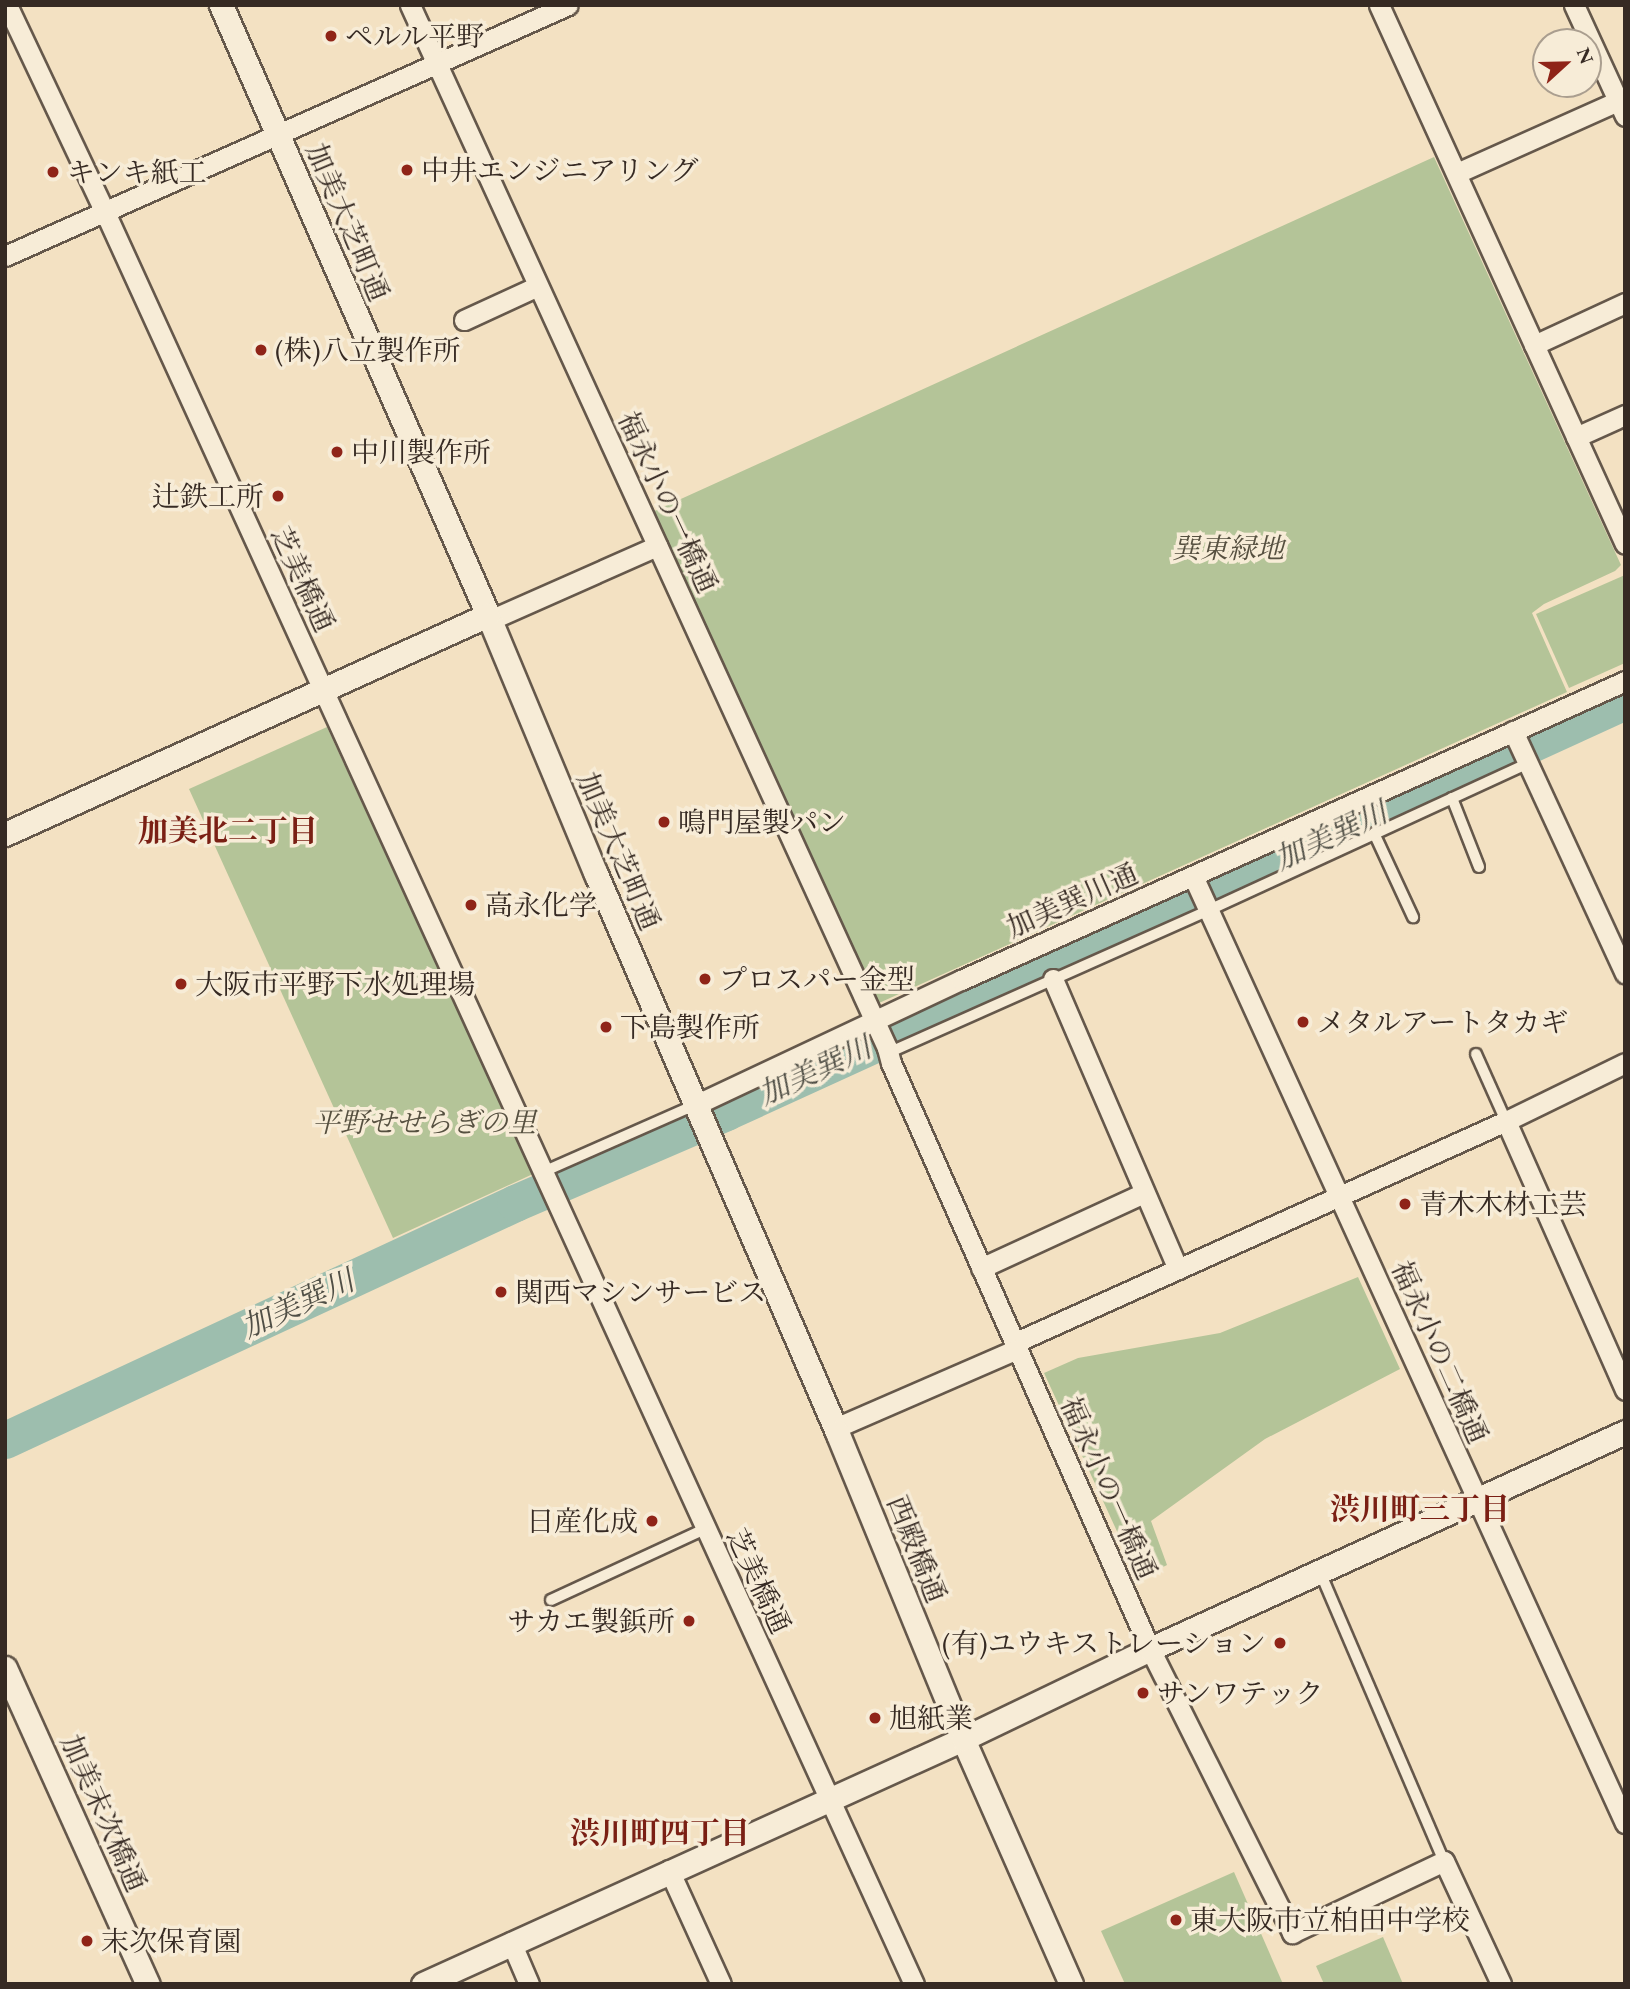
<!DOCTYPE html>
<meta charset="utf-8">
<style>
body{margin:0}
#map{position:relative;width:1630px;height:1989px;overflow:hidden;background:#f3e1c2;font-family:"EB Garamond","Noto Serif JP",serif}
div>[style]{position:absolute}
.green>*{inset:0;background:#b4c498}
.river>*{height:37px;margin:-18.5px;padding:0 18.5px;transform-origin:18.5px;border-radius:18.5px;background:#9dbeae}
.roads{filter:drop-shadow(2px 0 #65584b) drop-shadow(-2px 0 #65584b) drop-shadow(0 2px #65584b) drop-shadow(0 -2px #65584b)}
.service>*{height:10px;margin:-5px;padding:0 5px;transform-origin:5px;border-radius:5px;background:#f7ecd7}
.minor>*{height:19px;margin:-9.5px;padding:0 9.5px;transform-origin:9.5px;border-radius:9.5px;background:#f7ecd7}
.tertiary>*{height:23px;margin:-11.5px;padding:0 11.5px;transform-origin:11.5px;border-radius:11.5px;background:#f7ecd7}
.dots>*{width:19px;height:19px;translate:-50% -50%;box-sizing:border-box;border:4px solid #f7ecd7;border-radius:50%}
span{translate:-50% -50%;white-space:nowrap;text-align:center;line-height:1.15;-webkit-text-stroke:7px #f7ecd7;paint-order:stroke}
.poi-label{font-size:28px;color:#362a23}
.left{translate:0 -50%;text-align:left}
.right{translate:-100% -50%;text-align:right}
.street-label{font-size:28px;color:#362a23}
.park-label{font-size:28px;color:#565040;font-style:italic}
.neighbourhood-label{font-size:30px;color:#7a1f14;font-weight:700}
.water-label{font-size:30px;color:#504f46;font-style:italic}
.frame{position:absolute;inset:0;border:7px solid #362a23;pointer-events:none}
.north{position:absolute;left:1532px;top:28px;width:70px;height:70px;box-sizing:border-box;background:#f7ecd7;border:2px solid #aa9e8f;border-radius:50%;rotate:68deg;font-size:19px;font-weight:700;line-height:28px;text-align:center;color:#362a23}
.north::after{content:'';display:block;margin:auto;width:24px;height:32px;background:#8f2418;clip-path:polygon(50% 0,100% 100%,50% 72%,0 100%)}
</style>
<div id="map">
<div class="green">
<i style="clip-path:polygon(1434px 157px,1621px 565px,1615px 571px,1544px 604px,1532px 613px,1567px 692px,879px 1003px,873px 1000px,650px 513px)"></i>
<i style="clip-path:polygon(1625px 575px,1625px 663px,1569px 688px,1536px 614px)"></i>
<i style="clip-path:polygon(327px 727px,533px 1174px,393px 1238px,189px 789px)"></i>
<i style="clip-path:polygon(1358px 1277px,1400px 1369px,1265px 1439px,1151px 1521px,1167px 1565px,1139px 1579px,1044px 1373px,1078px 1358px,1220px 1333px)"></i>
<i style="clip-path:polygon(1234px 1872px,1283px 1984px,1125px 1984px,1101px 1931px)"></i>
<i style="clip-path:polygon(1383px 1937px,1403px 1984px,1324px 1984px,1316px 1966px)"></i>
</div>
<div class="river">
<i style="left:5px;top:1440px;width:562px;rotate:-24.92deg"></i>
<i style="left:515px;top:1203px;width:230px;rotate:-23.3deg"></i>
<i style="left:726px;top:1112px;width:988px;rotate:-24.57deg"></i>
</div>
<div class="roads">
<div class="service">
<i style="left:1452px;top:798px;width:74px;rotate:68.6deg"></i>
<i style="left:1374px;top:833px;width:93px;rotate:65.1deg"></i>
<i style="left:888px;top:1053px;width:351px;rotate:-24deg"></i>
<i style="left:1209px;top:910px;width:351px;rotate:-24.7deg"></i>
<i style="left:1476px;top:1054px;width:73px;rotate:65.9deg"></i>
<i style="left:543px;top:1172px;width:166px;rotate:-23.8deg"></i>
<i style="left:1320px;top:1572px;width:314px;rotate:66.8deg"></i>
<i style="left:551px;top:1600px;width:170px;rotate:-24.8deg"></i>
</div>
<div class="minor">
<i style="left:7px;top:5px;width:227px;rotate:64.7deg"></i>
<i style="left:104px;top:210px;width:1950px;rotate:65.46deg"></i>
<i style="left:410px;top:5px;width:1147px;rotate:65.42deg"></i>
<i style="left:887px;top:1048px;width:16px;rotate:75deg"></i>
<i style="left:891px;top:1063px;width:641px;rotate:66.16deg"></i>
<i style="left:1150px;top:1649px;width:318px;rotate:63.4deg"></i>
<i style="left:1292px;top:1933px;width:168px;rotate:-25.3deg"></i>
<i style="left:1444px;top:1861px;width:136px;rotate:65.1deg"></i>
<i style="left:1379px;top:5px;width:592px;rotate:65.47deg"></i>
<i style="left:1574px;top:5px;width:122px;rotate:65.3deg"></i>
<i style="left:1457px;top:173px;width:184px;rotate:-24.1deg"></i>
<i style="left:5px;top:256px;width:616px;rotate:-24.03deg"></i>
<i style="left:464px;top:320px;width:81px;rotate:-24.7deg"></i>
<i style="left:1534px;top:345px;width:100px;rotate:-24.8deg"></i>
<i style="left:1576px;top:437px;width:54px;rotate:-24.2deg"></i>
<i style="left:490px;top:620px;width:183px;rotate:-23.9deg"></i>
<i style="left:1513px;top:731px;width:267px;rotate:65.2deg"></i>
<i style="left:1193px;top:876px;width:1041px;rotate:65.48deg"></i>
<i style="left:1053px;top:979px;width:316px;rotate:66.7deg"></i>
<i style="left:695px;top:1105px;width:294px;rotate:-25.2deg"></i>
<i style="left:961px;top:980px;width:728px;rotate:-24.24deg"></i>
<i style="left:1506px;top:1121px;width:294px;rotate:66.1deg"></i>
<i style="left:981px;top:1268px;width:179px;rotate:-24.7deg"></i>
<i style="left:1014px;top:1343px;width:540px;rotate:-24.29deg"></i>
<i style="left:1506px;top:1121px;width:132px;rotate:-26deg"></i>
<i style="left:837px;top:1432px;width:7px;rotate:-63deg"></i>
<i style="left:840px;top:1426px;width:193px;rotate:-23.5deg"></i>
<i style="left:669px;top:1870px;width:125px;rotate:65.5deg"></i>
<i style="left:511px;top:1942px;width:46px;rotate:66.8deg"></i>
</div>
<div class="tertiary">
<i style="left:221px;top:5px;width:666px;rotate:66.36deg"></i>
<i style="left:488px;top:615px;width:281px;rotate:67.4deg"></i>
<i style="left:596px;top:874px;width:608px;rotate:66.64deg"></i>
<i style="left:837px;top:1432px;width:332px;rotate:67.7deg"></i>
<i style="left:963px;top:1739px;width:268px;rotate:66.2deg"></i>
<i style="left:5px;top:834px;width:530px;rotate:-24.39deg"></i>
<i style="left:5px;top:1668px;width:347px;rotate:65.7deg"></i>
<i style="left:423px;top:1984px;width:593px;rotate:-24.4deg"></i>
<i style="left:963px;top:1739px;width:208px;rotate:-25.7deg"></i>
<i style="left:1150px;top:1649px;width:522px;rotate:-24.55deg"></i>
</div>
</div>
<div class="dots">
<i style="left:331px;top:36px;background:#8f2418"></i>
<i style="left:407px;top:170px;background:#8f2418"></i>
<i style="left:53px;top:172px;background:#8f2418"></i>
<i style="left:261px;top:350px;background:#8f2418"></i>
<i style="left:337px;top:452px;background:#8f2418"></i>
<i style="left:278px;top:496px;background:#8f2418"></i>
<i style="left:664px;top:822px;background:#8f2418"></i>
<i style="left:471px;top:905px;background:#8f2418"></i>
<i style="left:705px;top:979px;background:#8f2418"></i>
<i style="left:181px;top:984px;background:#8f2418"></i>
<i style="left:1303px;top:1022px;background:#8f2418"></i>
<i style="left:606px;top:1027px;background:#8f2418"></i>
<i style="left:1405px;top:1204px;background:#8f2418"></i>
<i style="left:501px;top:1292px;background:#8f2418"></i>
<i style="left:652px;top:1521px;background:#8f2418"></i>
<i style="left:689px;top:1621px;background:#8f2418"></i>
<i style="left:1280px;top:1643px;background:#8f2418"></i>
<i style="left:1143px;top:1693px;background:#8f2418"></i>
<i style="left:875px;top:1718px;background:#8f2418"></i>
<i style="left:1176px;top:1920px;background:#8f2418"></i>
<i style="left:87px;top:1941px;background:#8f2418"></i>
</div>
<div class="poi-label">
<span class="left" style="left:345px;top:36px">ペルル平野</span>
<span class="left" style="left:421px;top:170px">中井エンジニアリング</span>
<span class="left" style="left:67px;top:172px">キンキ紙工</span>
<span class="left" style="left:275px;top:350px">(株)八立製作所</span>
<span class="left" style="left:351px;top:452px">中川製作所</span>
<span class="right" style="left:264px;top:496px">辻鉄工所</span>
<span class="left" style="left:678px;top:822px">鳴門屋製パン</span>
<span class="left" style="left:485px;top:905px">高永化学</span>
<span class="left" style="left:719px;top:979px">プロスパー金型</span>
<span class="left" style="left:195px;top:984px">大阪市平野下水処理場</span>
<span class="left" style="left:1317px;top:1022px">メタルアートタカギ</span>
<span class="left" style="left:620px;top:1027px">下島製作所</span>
<span class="left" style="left:1419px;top:1204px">青木木材工芸</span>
<span class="left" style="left:515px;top:1292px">関西マシンサービス</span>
<span class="right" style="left:638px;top:1521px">日産化成</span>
<span class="right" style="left:675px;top:1621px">サカエ製鋲所</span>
<span class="right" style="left:1266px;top:1643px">(有)ユウキストレーション</span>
<span class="left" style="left:1157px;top:1693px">サンワテック</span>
<span class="left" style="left:889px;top:1718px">旭紙業</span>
<span class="left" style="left:1190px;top:1920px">東大阪市立柏田中学校</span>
<span class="left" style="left:101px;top:1941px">末次保育園</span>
</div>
<div class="street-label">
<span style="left:348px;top:222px;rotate:67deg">加美大芝町通</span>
<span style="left:668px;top:502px;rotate:65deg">福永小の一橋通</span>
<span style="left:303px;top:579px;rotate:65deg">芝美橋通</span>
<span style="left:619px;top:851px;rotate:67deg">加美大芝町通</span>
<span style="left:1072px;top:900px;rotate:-24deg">加美巽川通</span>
<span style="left:1440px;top:1352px;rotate:66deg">福永小の二橋通</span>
<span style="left:1109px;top:1488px;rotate:66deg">福永小の一橋通</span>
<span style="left:917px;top:1549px;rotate:68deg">西殿橋通</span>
<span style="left:759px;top:1581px;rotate:65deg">芝美橋通</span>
<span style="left:104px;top:1813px;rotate:66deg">加美末次橋通</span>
</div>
<div class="park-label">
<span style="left:1228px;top:548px">巽東緑地</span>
<span style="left:424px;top:1122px">平野せせらぎの里</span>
</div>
<div class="neighbourhood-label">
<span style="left:228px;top:831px">加美北二丁目</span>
<span style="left:1420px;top:1509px">渋川町三丁目</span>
<span style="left:660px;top:1833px">渋川町四丁目</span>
</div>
<div class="water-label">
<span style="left:1331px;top:836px;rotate:-25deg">加美巽川</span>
<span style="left:815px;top:1071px;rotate:-25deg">加美巽川</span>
<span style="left:298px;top:1304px;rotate:-25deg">加美巽川</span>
</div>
<div class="frame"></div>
<div class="north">N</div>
</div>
